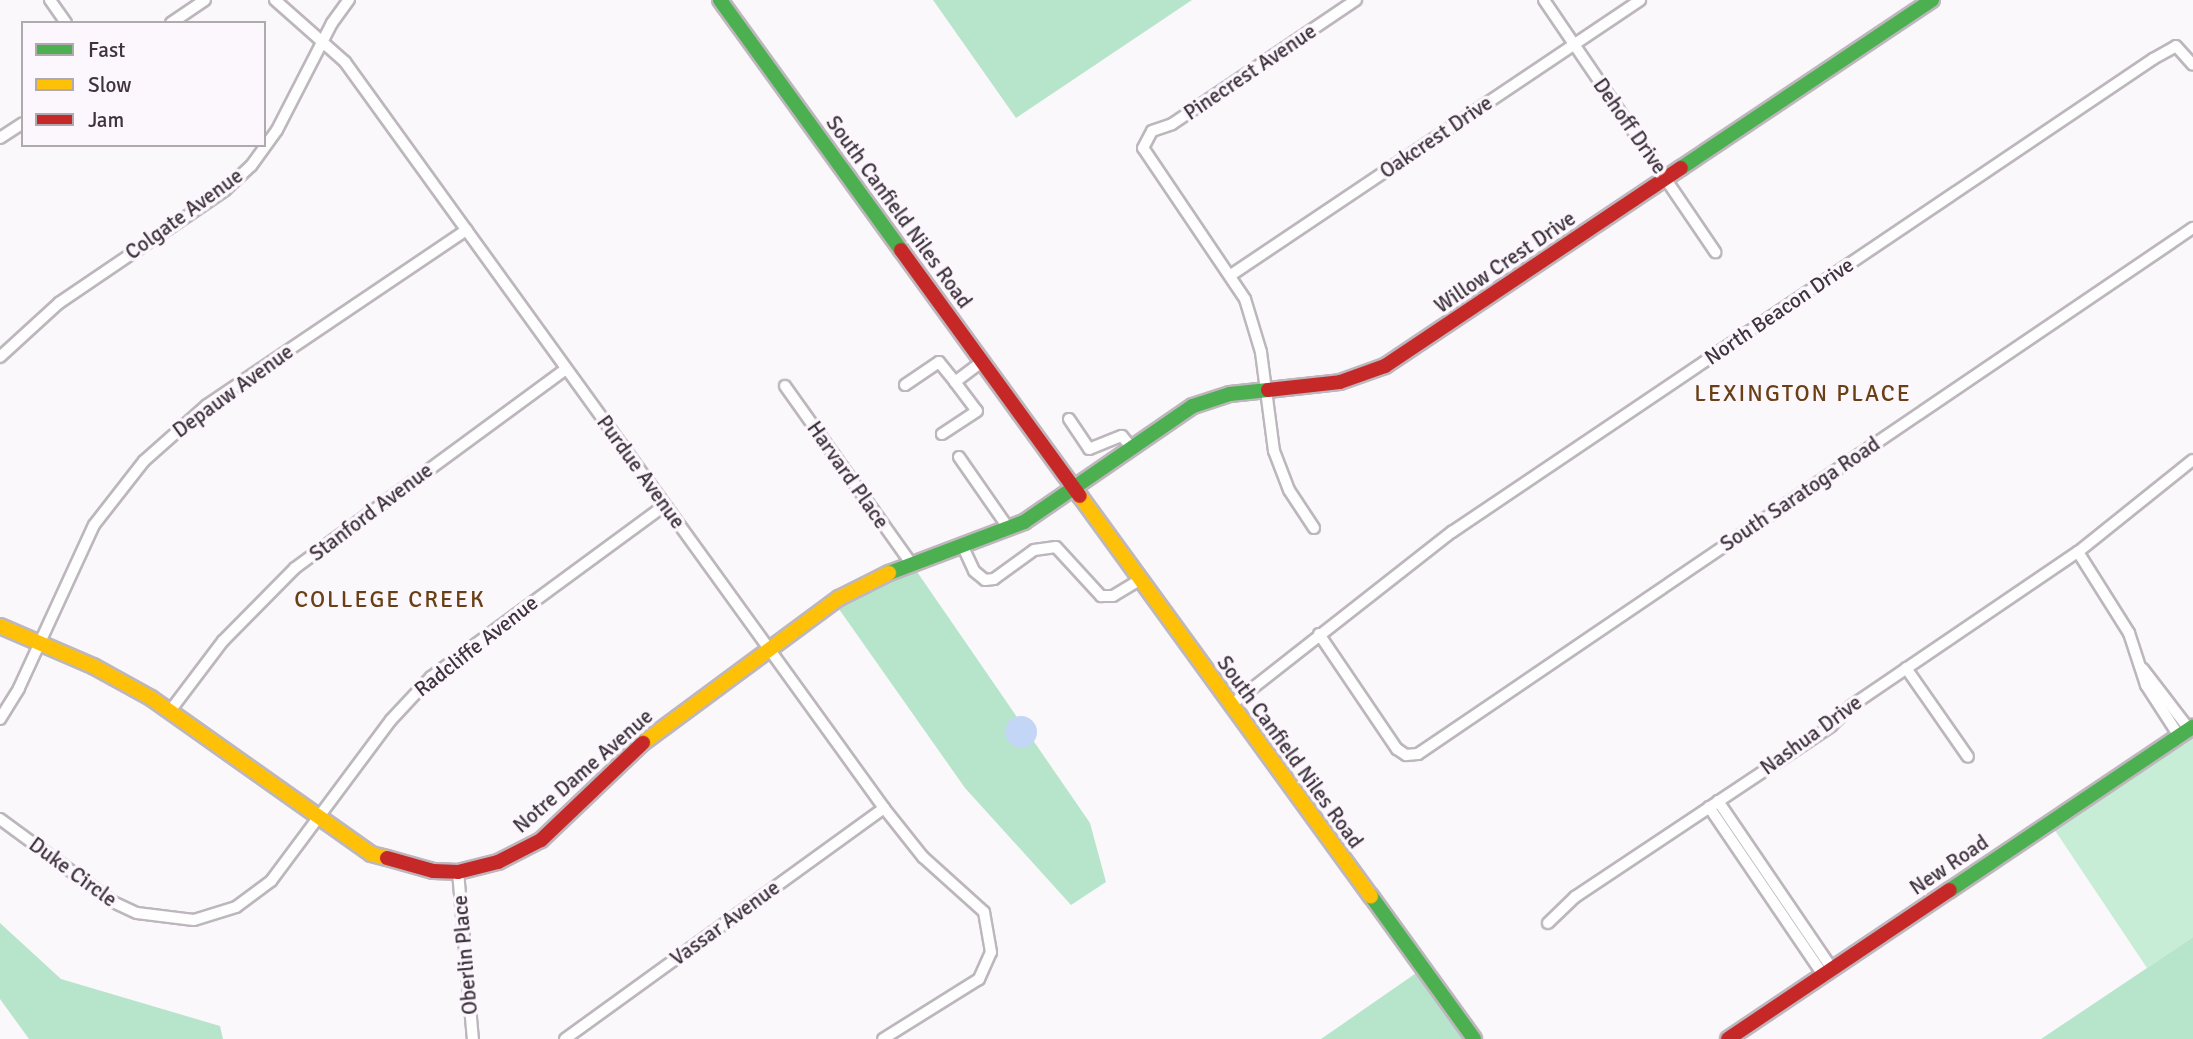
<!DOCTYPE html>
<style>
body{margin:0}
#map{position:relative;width:2193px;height:1039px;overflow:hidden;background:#fbf8fb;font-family:Signika,sans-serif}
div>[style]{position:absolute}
.green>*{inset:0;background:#c7edd6}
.forest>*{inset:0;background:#b7e5cb}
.water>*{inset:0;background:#c3d6f5}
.round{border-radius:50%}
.roads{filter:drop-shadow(2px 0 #bdb7bd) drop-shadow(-2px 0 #bdb7bd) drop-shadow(0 2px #bdb7bd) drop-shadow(0 -2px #bdb7bd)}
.street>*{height:10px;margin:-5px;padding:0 5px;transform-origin:5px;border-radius:5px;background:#fefefe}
.fast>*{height:14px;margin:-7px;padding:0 7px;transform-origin:7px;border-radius:7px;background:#4caf50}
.slow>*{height:14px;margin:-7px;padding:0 7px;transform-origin:7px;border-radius:7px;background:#ffc107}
.jam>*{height:14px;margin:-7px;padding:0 7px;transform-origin:7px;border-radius:7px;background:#c62828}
span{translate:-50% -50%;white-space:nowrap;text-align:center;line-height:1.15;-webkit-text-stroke:7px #fcf7fc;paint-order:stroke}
.street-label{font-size:21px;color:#3e333e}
.neighbourhood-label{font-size:23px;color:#693f15;letter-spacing:2px}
.legend{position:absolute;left:21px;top:21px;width:245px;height:126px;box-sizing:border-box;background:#fcf7fc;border:2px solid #b0a9b0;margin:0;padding:9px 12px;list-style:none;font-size:21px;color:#3e333e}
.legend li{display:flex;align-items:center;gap:14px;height:35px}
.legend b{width:35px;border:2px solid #b0a9b0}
</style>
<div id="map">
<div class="green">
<i style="clip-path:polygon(2193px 727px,2193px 937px,2147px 968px,2050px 823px)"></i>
</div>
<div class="forest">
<i style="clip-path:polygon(933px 0,1192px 0,1016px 118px)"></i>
<i style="clip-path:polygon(911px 563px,1090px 823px,1106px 882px,1071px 905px,965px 788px,834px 602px)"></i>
<i style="clip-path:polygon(0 923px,61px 979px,220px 1026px,223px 1039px,29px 1039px,0 999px)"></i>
<i style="clip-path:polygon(2193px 937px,2193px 1039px,2041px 1039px,2147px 968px)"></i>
<i style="clip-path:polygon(1422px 969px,1474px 1039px,1321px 1039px)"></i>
</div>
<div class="water">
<i class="round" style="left:1005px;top:716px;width:32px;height:32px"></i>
</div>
<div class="roads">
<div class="street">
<i style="left:50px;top:0;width:28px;rotate:55deg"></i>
<i style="left:275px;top:0;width:94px;rotate:41.5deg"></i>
<i style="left:345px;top:62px;width:920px;rotate:54.15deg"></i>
<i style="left:884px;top:808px;width:63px;rotate:51.5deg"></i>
<i style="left:923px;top:857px;width:82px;rotate:42deg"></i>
<i style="left:984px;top:912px;width:41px;rotate:80.1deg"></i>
<i style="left:991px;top:952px;width:30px;rotate:114deg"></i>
<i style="left:979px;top:979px;width:113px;rotate:148deg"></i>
<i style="left:1544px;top:0;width:305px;rotate:55.8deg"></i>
<i style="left:171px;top:23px;width:41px;rotate:-34.1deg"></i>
<i style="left:0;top:138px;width:27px;rotate:-33deg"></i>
<i style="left:1231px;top:275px;width:493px;rotate:-33.9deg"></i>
<i style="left:0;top:357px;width:80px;rotate:-42.5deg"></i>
<i style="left:59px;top:303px;width:201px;rotate:-34.2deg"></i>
<i style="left:225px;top:190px;width:35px;rotate:-43deg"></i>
<i style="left:251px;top:166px;width:44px;rotate:-54.2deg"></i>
<i style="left:277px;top:130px;width:120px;rotate:-62.8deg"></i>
<i style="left:332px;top:23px;width:29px;rotate:-54deg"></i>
<i style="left:955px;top:382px;width:34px;rotate:-37deg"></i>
<i style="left:905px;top:385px;width:41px;rotate:-34.1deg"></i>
<i style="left:939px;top:362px;width:26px;rotate:51deg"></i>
<i style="left:955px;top:382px;width:36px;rotate:53deg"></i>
<i style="left:977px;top:411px;width:42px;rotate:146.7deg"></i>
<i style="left:785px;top:386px;width:217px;rotate:54.6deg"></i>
<i style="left:1069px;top:419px;width:36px;rotate:56deg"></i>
<i style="left:1089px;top:449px;width:35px;rotate:-22deg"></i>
<i style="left:1122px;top:436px;width:13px;rotate:51deg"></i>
<i style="left:959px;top:457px;width:88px;rotate:55.2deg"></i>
<i style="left:1314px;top:528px;width:45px;rotate:-123.3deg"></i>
<i style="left:1289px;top:490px;width:42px;rotate:-111deg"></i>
<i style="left:1274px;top:451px;width:100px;rotate:-97.5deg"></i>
<i style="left:1261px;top:352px;width:55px;rotate:-106.8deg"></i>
<i style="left:1245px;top:299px;width:182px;rotate:-124deg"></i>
<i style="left:1143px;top:148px;width:19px;rotate:-62deg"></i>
<i style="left:1152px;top:131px;width:21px;rotate:-19deg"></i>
<i style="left:1172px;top:124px;width:222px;rotate:-34deg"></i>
<i style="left:963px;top:547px;width:26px;rotate:65deg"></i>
<i style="left:974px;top:571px;width:14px;rotate:39deg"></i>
<i style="left:985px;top:580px;width:9px;rotate:-6deg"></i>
<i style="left:994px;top:579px;width:49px;rotate:-35.9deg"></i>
<i style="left:1034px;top:550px;width:22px;rotate:-8deg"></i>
<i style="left:1056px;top:547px;width:67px;rotate:47.4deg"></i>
<i style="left:1101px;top:596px;width:12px"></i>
<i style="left:1113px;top:596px;width:31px;rotate:-31deg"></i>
<i style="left:2078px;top:552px;width:96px;rotate:57.8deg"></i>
<i style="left:2129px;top:633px;width:55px;rotate:71.9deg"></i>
<i style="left:2146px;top:685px;width:61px;rotate:57.1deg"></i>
<i style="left:1319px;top:634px;width:139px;rotate:55.9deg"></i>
<i style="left:1397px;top:749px;width:11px;rotate:34deg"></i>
<i style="left:1406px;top:755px;width:12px;rotate:-5deg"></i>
<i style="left:1418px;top:754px;width:937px;rotate:-34.17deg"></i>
<i style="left:1906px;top:668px;width:108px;rotate:55.1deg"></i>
<i style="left:2143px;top:669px;width:76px;rotate:52.5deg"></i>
<i style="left:1231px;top:705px;width:281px;rotate:-38.1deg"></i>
<i style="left:1452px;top:532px;width:846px;rotate:-34.01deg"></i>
<i style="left:2153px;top:59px;width:26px;rotate:-29deg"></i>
<i style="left:2176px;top:46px;width:25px;rotate:48deg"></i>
<i style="left:170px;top:711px;width:88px;rotate:-52.9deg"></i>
<i style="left:223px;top:641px;width:103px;rotate:-45.4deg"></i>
<i style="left:295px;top:568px;width:336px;rotate:-36.3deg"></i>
<i style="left:0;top:719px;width:36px;rotate:-58deg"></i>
<i style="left:19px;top:688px;width:179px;rotate:-65.3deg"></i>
<i style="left:94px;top:525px;width:81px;rotate:-52deg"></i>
<i style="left:144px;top:461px;width:84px;rotate:-41.6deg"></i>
<i style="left:207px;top:405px;width:313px;rotate:-34deg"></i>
<i style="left:1718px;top:801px;width:203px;rotate:55.8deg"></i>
<i style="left:1709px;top:807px;width:203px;rotate:55.8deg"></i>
<i style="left:0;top:819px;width:140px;rotate:36.3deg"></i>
<i style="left:113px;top:902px;width:26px;rotate:25deg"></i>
<i style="left:137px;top:913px;width:57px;rotate:7deg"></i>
<i style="left:194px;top:920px;width:44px;rotate:-17.2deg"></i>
<i style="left:236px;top:907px;width:44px;rotate:-36.6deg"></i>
<i style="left:271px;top:881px;width:201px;rotate:-53.3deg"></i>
<i style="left:391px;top:720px;width:59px;rotate:-47.1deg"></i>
<i style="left:431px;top:677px;width:290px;rotate:-36.3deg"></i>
<i style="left:458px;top:872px;width:168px;rotate:84.9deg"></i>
<i style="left:1548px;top:923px;width:37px;rotate:-44deg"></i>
<i style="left:1575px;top:897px;width:308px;rotate:-33.7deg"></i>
<i style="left:1831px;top:726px;width:28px;rotate:-45deg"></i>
<i style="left:1851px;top:706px;width:274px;rotate:-34.2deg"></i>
<i style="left:2078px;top:552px;width:147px;rotate:-38.7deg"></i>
<i style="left:565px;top:1039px;width:394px;rotate:-35.9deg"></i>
</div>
<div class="fast">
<i style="left:720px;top:0;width:309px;rotate:54.1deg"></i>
<i style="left:1681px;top:168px;width:302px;rotate:-33.8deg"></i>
<i style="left:889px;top:573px;width:144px;rotate:-20.7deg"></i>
<i style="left:1024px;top:522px;width:205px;rotate:-34.5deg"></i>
<i style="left:1193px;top:406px;width:39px;rotate:-18deg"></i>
<i style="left:1230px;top:394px;width:38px;rotate:-6deg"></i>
<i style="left:1950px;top:890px;width:293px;rotate:-33.9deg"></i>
<i style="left:1371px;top:896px;width:176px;rotate:54.2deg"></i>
</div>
<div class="slow">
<i style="left:1080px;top:496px;width:495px;rotate:54deg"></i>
<i style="left:0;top:626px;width:101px;rotate:23.3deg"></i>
<i style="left:93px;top:666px;width:66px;rotate:28.9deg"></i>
<i style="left:151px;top:698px;width:270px;rotate:35.3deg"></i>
<i style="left:371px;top:854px;width:16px;rotate:14deg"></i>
<i style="left:643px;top:743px;width:244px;rotate:-36.5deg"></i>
<i style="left:839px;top:598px;width:56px;rotate:-26.6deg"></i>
</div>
<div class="jam">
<i style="left:901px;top:250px;width:304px;rotate:54deg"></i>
<i style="left:1268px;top:390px;width:72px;rotate:-6.3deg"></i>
<i style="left:1340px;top:382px;width:48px;rotate:-19.6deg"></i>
<i style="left:1385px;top:366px;width:356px;rotate:-33.8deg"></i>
<i style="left:387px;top:858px;width:48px;rotate:15.8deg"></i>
<i style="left:433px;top:871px;width:25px;rotate:2deg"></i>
<i style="left:458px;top:872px;width:41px;rotate:-14deg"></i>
<i style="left:498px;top:862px;width:48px;rotate:-27.1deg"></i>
<i style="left:541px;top:840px;width:141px;rotate:-43.6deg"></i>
<i style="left:1728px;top:1039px;width:267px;rotate:-33.9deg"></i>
</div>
</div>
<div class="street-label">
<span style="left:1250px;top:72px;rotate:-34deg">Pinecrest Avenue</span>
<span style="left:1630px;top:126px;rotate:55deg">Dehoff Drive</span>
<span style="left:1436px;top:137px;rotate:-34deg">Oakcrest Drive</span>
<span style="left:899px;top:212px;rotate:54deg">South Canfield Niles Road</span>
<span style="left:184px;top:214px;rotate:-36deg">Colgate Avenue</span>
<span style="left:1505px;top:262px;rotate:-34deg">Willow Crest Drive</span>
<span style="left:1779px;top:311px;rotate:-34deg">North Beacon Drive</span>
<span style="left:233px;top:391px;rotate:-36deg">Depauw Avenue</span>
<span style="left:641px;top:472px;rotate:54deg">Purdue Avenue</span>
<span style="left:848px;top:475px;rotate:55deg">Harvard Place</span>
<span style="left:1800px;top:494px;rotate:-34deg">South Saratoga Road</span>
<span style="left:371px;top:512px;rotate:-37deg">Stanford Avenue</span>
<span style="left:476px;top:646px;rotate:-38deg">Radcliffe Avenue</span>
<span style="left:1811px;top:735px;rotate:-36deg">Nashua Drive</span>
<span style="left:1290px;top:752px;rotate:54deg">South Canfield Niles Road</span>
<span style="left:583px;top:771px;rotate:-41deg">Notre Dame Avenue</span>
<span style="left:1949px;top:865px;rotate:-34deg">New Road</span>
<span style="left:73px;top:872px;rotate:36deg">Duke Circle</span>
<span style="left:725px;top:923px;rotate:-36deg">Vassar Avenue</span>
<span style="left:465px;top:955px;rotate:-95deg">Oberlin Place</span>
</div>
<div class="neighbourhood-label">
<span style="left:1803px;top:394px">LEXINGTON PLACE</span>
<span style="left:390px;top:600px">COLLEGE CREEK</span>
</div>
<ul class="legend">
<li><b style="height:9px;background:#4caf50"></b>Fast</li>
<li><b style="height:9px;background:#ffc107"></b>Slow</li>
<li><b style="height:9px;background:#c62828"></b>Jam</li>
</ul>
</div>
